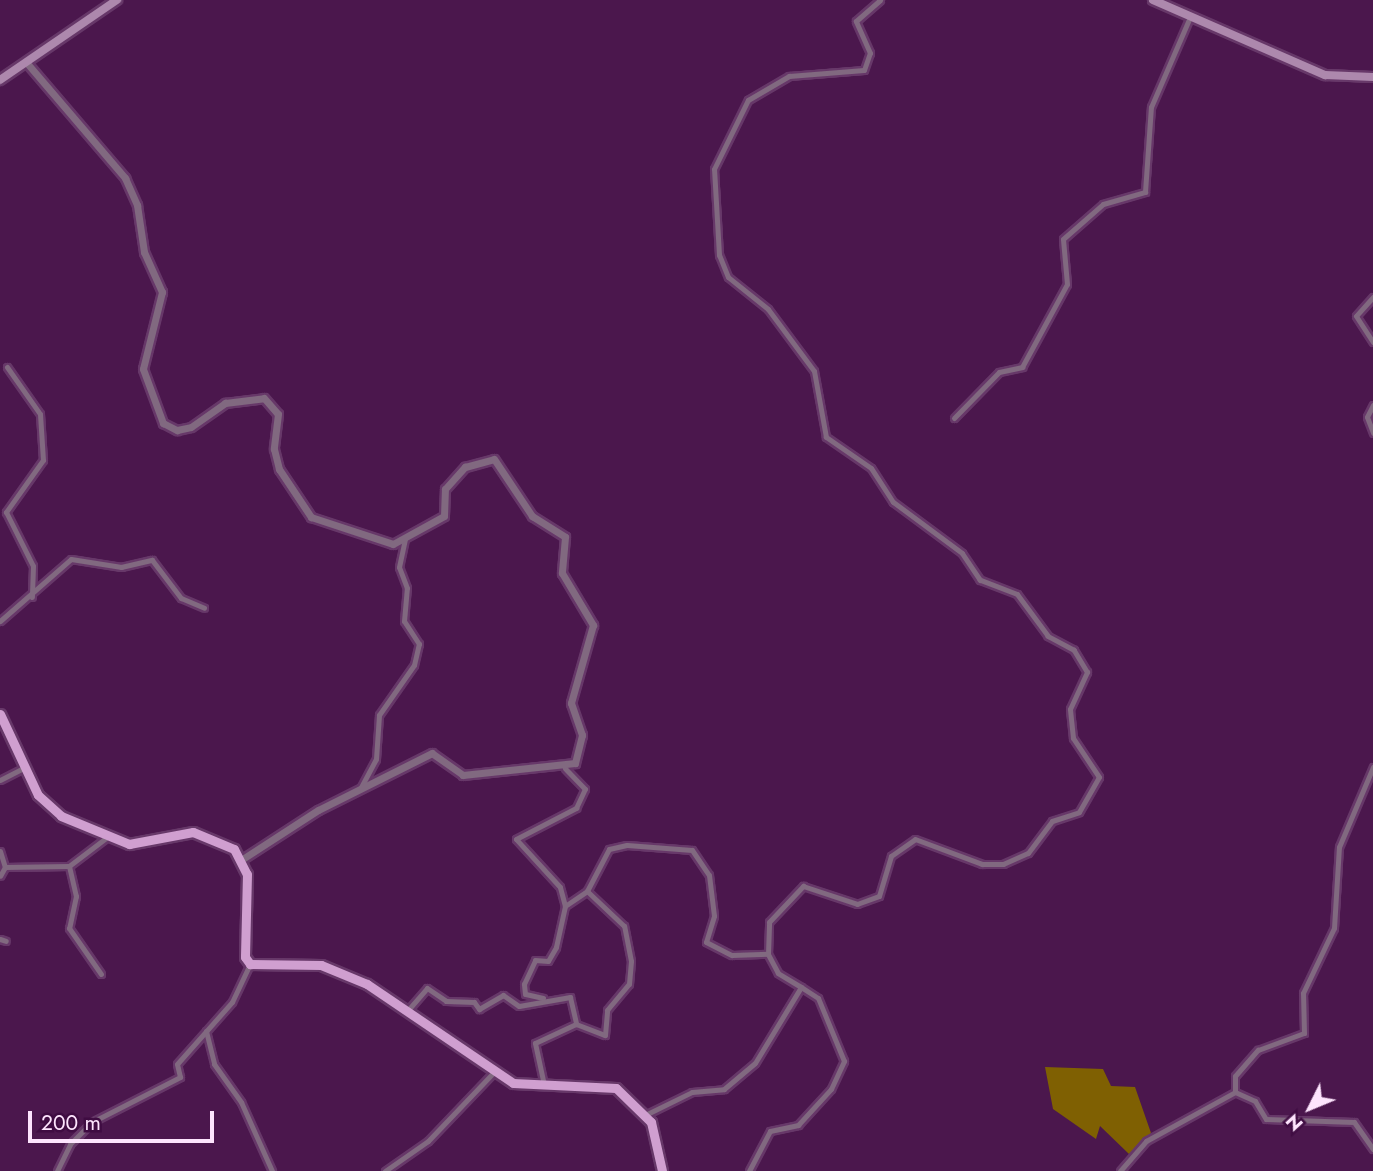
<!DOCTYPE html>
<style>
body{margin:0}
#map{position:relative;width:1373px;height:1171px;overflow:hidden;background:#4b174d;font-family:Jost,sans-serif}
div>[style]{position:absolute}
.forest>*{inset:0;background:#7f6002}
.roads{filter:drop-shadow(2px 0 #673869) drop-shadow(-2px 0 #673869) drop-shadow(0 2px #673869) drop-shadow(0 -2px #673869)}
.minor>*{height:5px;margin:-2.5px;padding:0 2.5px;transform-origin:2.5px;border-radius:2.5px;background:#816980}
.tertiary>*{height:7px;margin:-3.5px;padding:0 3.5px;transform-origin:3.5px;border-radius:3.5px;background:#816980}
.secondary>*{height:8px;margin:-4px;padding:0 4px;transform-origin:4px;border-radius:4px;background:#ad88ad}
.primary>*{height:9px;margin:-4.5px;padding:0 4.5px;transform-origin:4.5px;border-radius:4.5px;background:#d09fd0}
span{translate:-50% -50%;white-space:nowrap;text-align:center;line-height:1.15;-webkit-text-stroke:7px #3f0c42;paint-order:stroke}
.north{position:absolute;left:1275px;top:1073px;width:70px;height:70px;-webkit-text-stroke:5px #3f0c42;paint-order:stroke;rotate:227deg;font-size:19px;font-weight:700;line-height:28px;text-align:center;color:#fde4fd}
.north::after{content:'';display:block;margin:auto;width:24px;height:32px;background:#fde4fd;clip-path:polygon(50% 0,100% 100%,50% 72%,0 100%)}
.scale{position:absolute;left:28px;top:1111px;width:186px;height:32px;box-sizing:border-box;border:4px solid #fde4fd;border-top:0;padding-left:9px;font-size:21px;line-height:24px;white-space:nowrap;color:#fde4fd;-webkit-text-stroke:5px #3f0c42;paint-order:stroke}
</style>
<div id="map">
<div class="forest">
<i style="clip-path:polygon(1045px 1067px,1103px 1069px,1111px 1086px,1135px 1087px,1151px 1133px,1129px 1154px,1100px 1126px,1096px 1139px,1053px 1109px)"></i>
</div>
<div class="roads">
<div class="minor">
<i style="left:1373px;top:297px;width:25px;rotate:132deg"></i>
<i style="left:1356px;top:316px;width:31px;rotate:57deg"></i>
<i style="left:7px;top:367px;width:57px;rotate:54.9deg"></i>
<i style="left:40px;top:414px;width:46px;rotate:86.3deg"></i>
<i style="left:43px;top:460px;width:64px;rotate:125.4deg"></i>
<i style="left:6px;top:512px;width:60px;rotate:63.4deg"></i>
<i style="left:33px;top:566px;width:31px;rotate:92deg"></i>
<i style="left:1373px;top:405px;width:13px;rotate:117deg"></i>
<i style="left:1367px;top:417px;width:17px;rotate:69deg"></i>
<i style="left:954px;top:418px;width:64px;rotate:-45.6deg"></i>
<i style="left:999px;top:372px;width:24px;rotate:-12deg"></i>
<i style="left:1022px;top:367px;width:94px;rotate:-61.5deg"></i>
<i style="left:1067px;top:284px;width:45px;rotate:-95.1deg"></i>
<i style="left:1063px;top:239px;width:53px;rotate:-41.2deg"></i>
<i style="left:1103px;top:204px;width:44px;rotate:-15.9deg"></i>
<i style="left:1145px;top:192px;width:85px;rotate:-86deg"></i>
<i style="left:1151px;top:107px;width:96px;rotate:-66.6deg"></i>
<i style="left:0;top:621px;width:94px;rotate:-41.1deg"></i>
<i style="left:71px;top:559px;width:51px;rotate:9.1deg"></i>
<i style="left:121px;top:567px;width:32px;rotate:-13deg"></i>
<i style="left:152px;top:560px;width:48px;rotate:52.7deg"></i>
<i style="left:181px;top:598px;width:25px;rotate:23deg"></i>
<i style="left:0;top:780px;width:28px;rotate:-27deg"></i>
<i style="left:360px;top:789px;width:34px;rotate:-62deg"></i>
<i style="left:376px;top:759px;width:44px;rotate:-86.1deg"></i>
<i style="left:379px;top:715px;width:61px;rotate:-55deg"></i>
<i style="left:414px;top:665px;width:22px;rotate:-77deg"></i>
<i style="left:419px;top:644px;width:27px;rotate:-123deg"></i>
<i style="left:404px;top:621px;width:33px;rotate:-85deg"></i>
<i style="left:407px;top:588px;width:22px;rotate:-111deg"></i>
<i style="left:399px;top:567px;width:30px;rotate:-78deg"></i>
<i style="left:0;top:851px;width:17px;rotate:73deg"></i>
<i style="left:5px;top:867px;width:10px;rotate:119deg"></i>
<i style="left:69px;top:866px;width:31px;rotate:77deg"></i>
<i style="left:76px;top:896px;width:33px;rotate:102deg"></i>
<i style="left:69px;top:928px;width:56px;rotate:55.2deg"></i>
<i style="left:5px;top:867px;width:64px;rotate:-0.9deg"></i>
<i style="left:69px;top:866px;width:48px;rotate:-37.3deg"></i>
<i style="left:565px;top:906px;width:20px;rotate:-105deg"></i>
<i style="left:560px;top:887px;width:65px;rotate:-132.5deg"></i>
<i style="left:516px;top:839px;width:68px;rotate:-27.3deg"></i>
<i style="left:576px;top:808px;width:21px;rotate:-65deg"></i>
<i style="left:585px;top:789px;width:29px;rotate:-134deg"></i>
<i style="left:0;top:939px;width:6px;rotate:18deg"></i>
<i style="left:543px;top:998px;width:18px;rotate:-167deg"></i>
<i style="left:525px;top:994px;width:10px;rotate:-96deg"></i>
<i style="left:524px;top:984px;width:26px;rotate:-65deg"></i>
<i style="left:535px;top:960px;width:13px;rotate:4deg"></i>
<i style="left:548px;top:961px;width:16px;rotate:-60deg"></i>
<i style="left:556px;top:947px;width:42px;rotate:-77.6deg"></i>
<i style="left:565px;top:906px;width:27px;rotate:-34deg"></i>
<i style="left:408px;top:1010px;width:29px;rotate:-49deg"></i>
<i style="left:427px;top:988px;width:23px;rotate:34deg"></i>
<i style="left:446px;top:1001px;width:28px;rotate:2deg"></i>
<i style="left:474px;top:1002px;width:9px;rotate:54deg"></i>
<i style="left:479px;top:1009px;width:28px;rotate:-30deg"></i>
<i style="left:503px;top:995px;width:19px;rotate:35deg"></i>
<i style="left:519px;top:1006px;width:52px;rotate:-10deg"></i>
<i style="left:570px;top:997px;width:28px;rotate:77deg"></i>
<i style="left:576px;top:1024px;width:31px;rotate:21deg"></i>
<i style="left:605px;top:1035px;width:25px;rotate:-85deg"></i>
<i style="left:607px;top:1010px;width:34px;rotate:-50deg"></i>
<i style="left:629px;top:984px;width:23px;rotate:-85deg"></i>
<i style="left:631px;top:961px;width:36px;rotate:-101deg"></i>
<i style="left:624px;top:926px;width:51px;rotate:-136.6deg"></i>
<i style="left:587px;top:891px;width:47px;rotate:-62.4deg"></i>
<i style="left:609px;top:849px;width:18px;rotate:-13deg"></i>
<i style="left:627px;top:845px;width:65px;rotate:4.4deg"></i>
<i style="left:692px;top:850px;width:30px;rotate:56deg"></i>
<i style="left:709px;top:875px;width:41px;rotate:83deg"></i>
<i style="left:714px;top:916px;width:27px;rotate:107deg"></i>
<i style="left:706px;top:942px;width:29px;rotate:27deg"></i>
<i style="left:732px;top:955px;width:36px;rotate:-2deg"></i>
<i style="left:206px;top:1031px;width:34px;rotate:76deg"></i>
<i style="left:214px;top:1064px;width:47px;rotate:54.6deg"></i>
<i style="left:241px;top:1102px;width:76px;rotate:65.8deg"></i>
<i style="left:544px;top:1085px;width:43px;rotate:-102.1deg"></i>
<i style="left:535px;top:1043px;width:45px;rotate:-24.9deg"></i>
<i style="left:1235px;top:1092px;width:22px;rotate:24deg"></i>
<i style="left:1255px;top:1101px;width:21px;rotate:59deg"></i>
<i style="left:1266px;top:1119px;width:88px;rotate:2deg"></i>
<i style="left:1354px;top:1122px;width:33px;rotate:55deg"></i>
<i style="left:645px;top:1115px;width:52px;rotate:-26.1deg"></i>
<i style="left:692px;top:1092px;width:32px;rotate:-5deg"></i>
<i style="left:724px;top:1089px;width:40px;rotate:-40deg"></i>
<i style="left:755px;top:1063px;width:89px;rotate:-58.8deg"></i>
<i style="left:801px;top:987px;width:27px;rotate:-149deg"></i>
<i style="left:778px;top:973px;width:21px;rotate:-118deg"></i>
<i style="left:768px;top:954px;width:32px;rotate:-88deg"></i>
<i style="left:769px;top:922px;width:50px;rotate:-46.6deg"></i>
<i style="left:803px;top:886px;width:57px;rotate:18.4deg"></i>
<i style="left:857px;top:904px;width:23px;rotate:-20deg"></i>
<i style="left:879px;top:896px;width:42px;rotate:-73.3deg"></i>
<i style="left:891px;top:856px;width:29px;rotate:-35deg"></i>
<i style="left:915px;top:839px;width:72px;rotate:20.5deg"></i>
<i style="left:982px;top:864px;width:21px"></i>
<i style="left:1003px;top:864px;width:27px;rotate:-24deg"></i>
<i style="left:1028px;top:853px;width:40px;rotate:-53deg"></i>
<i style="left:1052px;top:821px;width:28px;rotate:-18deg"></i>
<i style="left:1079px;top:812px;width:40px;rotate:-60.3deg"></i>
<i style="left:1099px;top:777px;width:47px;rotate:-123.7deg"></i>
<i style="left:1073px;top:738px;width:29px;rotate:-96deg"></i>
<i style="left:1070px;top:709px;width:41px;rotate:-65.3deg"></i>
<i style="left:1087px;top:672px;width:26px;rotate:-121deg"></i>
<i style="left:1074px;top:650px;width:30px;rotate:-152deg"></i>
<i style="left:1048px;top:636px;width:52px;rotate:-126.4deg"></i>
<i style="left:1017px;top:594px;width:40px;rotate:-159deg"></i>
<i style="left:980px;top:580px;width:32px;rotate:-124deg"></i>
<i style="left:962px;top:553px;width:86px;rotate:-143.5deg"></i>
<i style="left:893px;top:502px;width:40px;rotate:-122.9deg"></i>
<i style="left:871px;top:468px;width:55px;rotate:-145.4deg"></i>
<i style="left:826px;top:437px;width:67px;rotate:-100.3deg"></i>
<i style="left:814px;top:371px;width:77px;rotate:-126.6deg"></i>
<i style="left:768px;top:309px;width:51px;rotate:-141.3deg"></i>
<i style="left:728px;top:277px;width:24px;rotate:-112deg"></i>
<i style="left:719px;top:255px;width:86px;rotate:-93.3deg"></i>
<i style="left:714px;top:169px;width:77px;rotate:-63.8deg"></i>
<i style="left:748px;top:100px;width:48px;rotate:-30.3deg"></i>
<i style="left:789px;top:76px;width:75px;rotate:-4.6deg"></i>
<i style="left:864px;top:70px;width:18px;rotate:-71deg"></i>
<i style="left:870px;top:53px;width:35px;rotate:-114deg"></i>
<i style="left:856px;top:21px;width:32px;rotate:-41deg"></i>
<i style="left:57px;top:1171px;width:30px;rotate:-64deg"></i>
<i style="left:70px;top:1144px;width:31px;rotate:-45deg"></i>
<i style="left:92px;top:1122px;width:99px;rotate:-27.1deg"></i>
<i style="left:180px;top:1077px;width:13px;rotate:-103deg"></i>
<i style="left:177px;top:1064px;width:83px;rotate:-48.4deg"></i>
<i style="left:232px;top:1002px;width:42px;rotate:-64.7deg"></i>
<i style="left:385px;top:1171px;width:52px;rotate:-34.9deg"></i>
<i style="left:428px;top:1141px;width:93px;rotate:-46.3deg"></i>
<i style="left:749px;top:1171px;width:45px;rotate:-62.3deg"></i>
<i style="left:770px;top:1131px;width:29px;rotate:-12deg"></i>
<i style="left:798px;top:1125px;width:49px;rotate:-47.5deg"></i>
<i style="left:831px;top:1089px;width:31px;rotate:-65deg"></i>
<i style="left:844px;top:1061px;width:68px;rotate:-112.4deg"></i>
<i style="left:818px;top:998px;width:20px;rotate:-147deg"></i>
<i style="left:1120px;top:1171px;width:40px;rotate:-49deg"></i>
<i style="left:1146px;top:1141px;width:102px;rotate:-28.8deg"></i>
<i style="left:1235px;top:1092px;width:16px;rotate:-90deg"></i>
<i style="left:1235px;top:1076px;width:35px;rotate:-49deg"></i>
<i style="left:1258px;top:1050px;width:49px;rotate:-20.3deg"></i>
<i style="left:1304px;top:1033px;width:40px;rotate:-91.4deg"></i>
<i style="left:1303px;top:993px;width:72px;rotate:-64.5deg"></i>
<i style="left:1334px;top:928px;width:81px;rotate:-86.5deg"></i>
<i style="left:1339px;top:847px;width:87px;rotate:-67deg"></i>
</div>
<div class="tertiary">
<i style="left:26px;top:62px;width:153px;rotate:49.5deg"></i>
<i style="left:125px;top:178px;width:30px;rotate:66deg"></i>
<i style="left:137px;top:205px;width:48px;rotate:81.5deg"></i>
<i style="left:144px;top:252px;width:44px;rotate:65.8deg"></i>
<i style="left:162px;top:292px;width:79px;rotate:103.9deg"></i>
<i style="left:143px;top:369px;width:58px;rotate:69.7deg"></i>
<i style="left:163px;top:423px;width:16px;rotate:27deg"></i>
<i style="left:177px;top:430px;width:14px;rotate:-12deg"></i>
<i style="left:191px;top:427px;width:42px;rotate:-35.2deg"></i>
<i style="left:225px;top:403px;width:39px;rotate:-7deg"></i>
<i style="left:264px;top:398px;width:21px;rotate:49deg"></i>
<i style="left:278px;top:414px;width:35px;rotate:97deg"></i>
<i style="left:274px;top:449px;width:21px;rotate:76deg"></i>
<i style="left:279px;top:469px;width:58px;rotate:56.3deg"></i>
<i style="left:311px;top:517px;width:86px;rotate:18.2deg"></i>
<i style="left:393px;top:544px;width:58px;rotate:-28.8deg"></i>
<i style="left:444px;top:516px;width:27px;rotate:-88deg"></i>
<i style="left:445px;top:489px;width:30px;rotate:-48deg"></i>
<i style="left:465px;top:467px;width:30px;rotate:-15deg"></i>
<i style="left:494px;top:459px;width:69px;rotate:56.3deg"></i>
<i style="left:532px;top:516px;width:39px;rotate:32deg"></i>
<i style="left:565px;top:537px;width:36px;rotate:95deg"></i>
<i style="left:562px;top:573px;width:61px;rotate:59.2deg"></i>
<i style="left:593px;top:625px;width:81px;rotate:105.8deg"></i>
<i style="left:571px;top:703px;width:34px;rotate:71deg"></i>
<i style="left:582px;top:735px;width:29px;rotate:104deg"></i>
<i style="left:575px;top:763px;width:113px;rotate:173.9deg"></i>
<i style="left:463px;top:775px;width:38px;rotate:-145deg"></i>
<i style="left:432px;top:753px;width:127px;rotate:153.4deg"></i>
<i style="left:318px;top:810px;width:88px;rotate:147deg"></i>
</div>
<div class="secondary">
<i style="left:1153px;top:0;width:188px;rotate:23.6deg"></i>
<i style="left:1325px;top:75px;width:48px;rotate:2.4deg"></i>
<i style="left:0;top:80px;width:142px;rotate:-34.4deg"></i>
</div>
<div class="primary">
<i style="left:0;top:714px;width:89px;rotate:64.9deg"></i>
<i style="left:38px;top:795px;width:31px;rotate:42deg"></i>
<i style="left:61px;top:816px;width:74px;rotate:22.4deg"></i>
<i style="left:129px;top:844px;width:65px;rotate:-10.6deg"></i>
<i style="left:193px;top:832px;width:44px;rotate:22.5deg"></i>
<i style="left:234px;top:849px;width:28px;rotate:63deg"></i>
<i style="left:247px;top:874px;width:83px;rotate:91.4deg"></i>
<i style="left:245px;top:957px;width:9px;rotate:54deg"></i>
<i style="left:250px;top:964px;width:71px;rotate:0.8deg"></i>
<i style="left:321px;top:965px;width:50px;rotate:22.4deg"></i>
<i style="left:367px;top:984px;width:176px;rotate:34.1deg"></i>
<i style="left:513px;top:1083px;width:103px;rotate:2.8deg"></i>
<i style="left:616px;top:1088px;width:49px;rotate:44.2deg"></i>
<i style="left:651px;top:1122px;width:50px;rotate:77.3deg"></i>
</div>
</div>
<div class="north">N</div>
<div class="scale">200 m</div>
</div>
